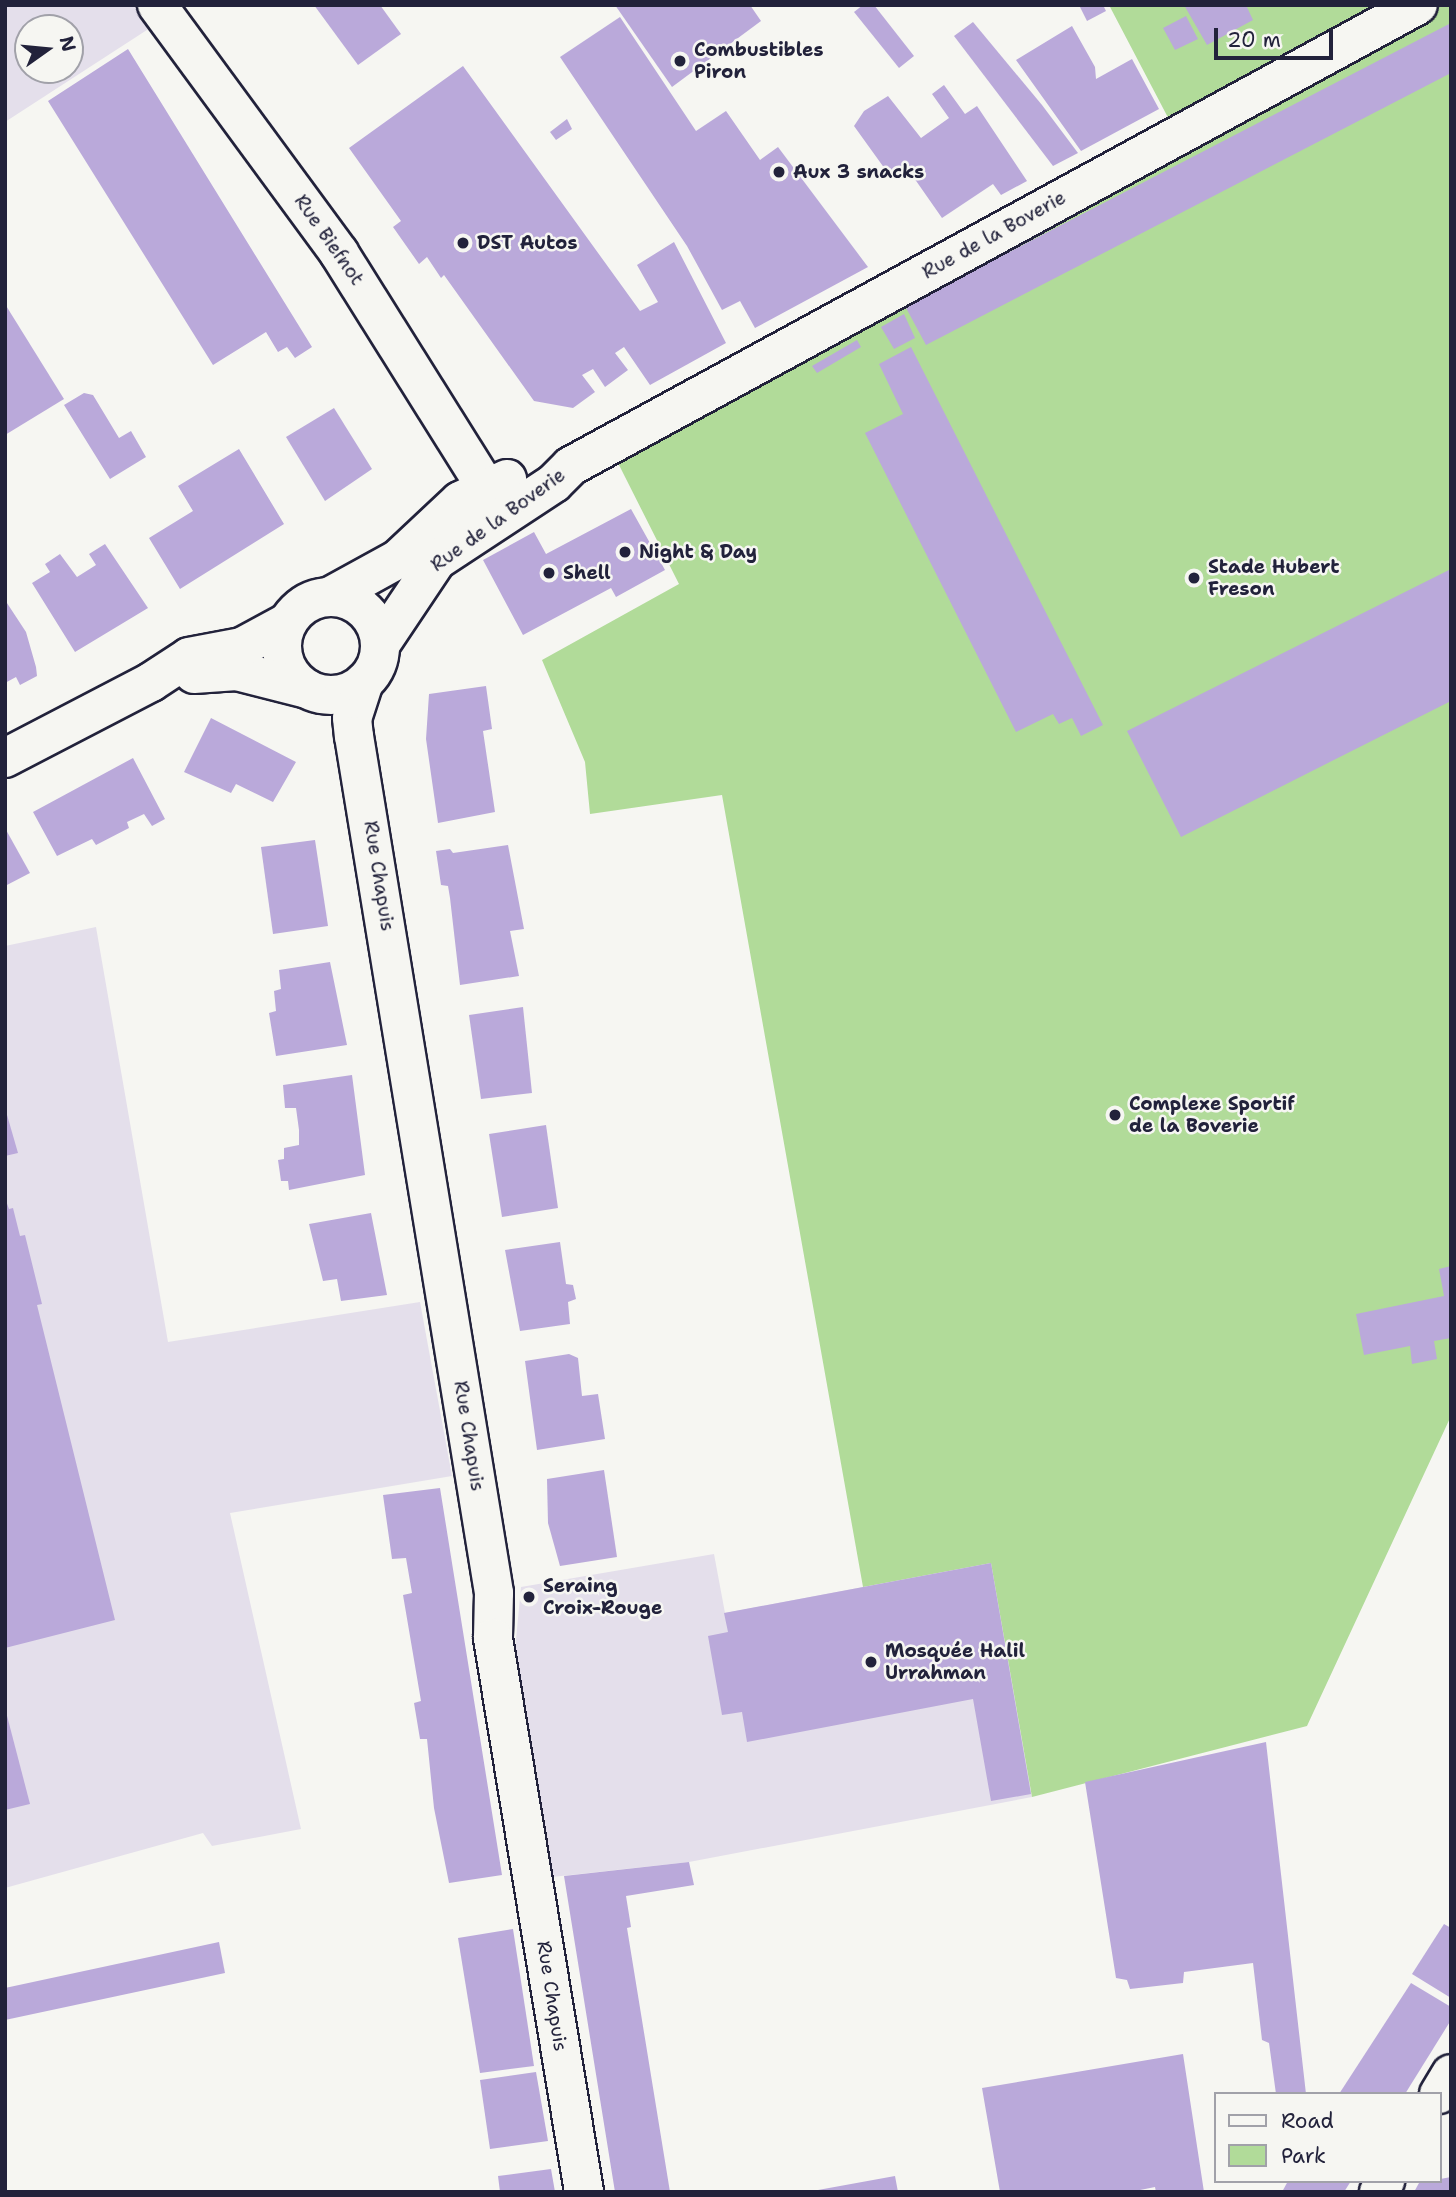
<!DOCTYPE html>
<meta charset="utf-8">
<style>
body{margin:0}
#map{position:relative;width:1456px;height:2197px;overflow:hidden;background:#f6f6f2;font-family:"Shantell Sans",sans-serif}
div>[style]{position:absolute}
.built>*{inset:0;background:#e4dfeb}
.green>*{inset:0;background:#b1db99}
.building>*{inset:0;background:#baa9da}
.roads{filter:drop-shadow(2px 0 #22223b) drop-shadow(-2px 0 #22223b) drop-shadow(0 2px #22223b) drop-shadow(0 -2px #22223b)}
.minor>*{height:38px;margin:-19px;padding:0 19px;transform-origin:19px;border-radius:19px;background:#f6f6f2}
.minor>.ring{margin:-19px;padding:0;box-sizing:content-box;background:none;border:38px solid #f6f6f2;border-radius:50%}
.dots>*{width:19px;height:19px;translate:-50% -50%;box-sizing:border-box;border:4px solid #f6f6f2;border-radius:50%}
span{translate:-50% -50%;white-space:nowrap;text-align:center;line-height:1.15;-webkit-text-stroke:5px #f6f6f2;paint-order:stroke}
.poi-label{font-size:19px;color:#22223b;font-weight:700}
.left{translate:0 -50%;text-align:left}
.street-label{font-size:19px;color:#22223b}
.frame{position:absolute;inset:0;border:7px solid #22223b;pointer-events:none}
.legend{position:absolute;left:1214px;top:2092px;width:228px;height:91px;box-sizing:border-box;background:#f6f6f2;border:2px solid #a1a1a9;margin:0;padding:9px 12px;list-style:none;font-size:21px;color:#22223b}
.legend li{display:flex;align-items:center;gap:14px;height:35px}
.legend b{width:35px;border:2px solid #a1a1a9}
.north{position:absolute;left:14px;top:14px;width:70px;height:70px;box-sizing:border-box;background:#f6f6f2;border:2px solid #a1a1a9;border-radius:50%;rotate:75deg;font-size:19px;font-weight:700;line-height:28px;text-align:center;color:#22223b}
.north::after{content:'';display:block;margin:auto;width:24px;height:32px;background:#22223b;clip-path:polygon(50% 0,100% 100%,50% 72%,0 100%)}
.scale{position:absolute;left:1214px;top:28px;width:119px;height:32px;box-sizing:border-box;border:4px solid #22223b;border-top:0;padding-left:9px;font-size:21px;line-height:24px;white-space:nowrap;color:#22223b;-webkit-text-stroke:5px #f6f6f2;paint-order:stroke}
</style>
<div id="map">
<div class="built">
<i style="clip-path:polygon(evenodd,5px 5px,134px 5px,150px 28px,5px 122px,5px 5px,28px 28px,70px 28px,70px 70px,28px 70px,28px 28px)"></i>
<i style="clip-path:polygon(96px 927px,168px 1342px,420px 1302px,452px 1476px,230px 1513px,301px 1829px,212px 1846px,203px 1833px,5px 1888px,5px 946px)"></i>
<i style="clip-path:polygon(714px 1554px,725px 1613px,991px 1563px,1032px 1797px,689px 1862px,552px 1877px,515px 1650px,521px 1587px)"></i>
</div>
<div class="green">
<i style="clip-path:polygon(1109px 5px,1451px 5px,1451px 1416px,1307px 1726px,1032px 1797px,991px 1563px,863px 1587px,722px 795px,590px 814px,585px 762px,542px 660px,679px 584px,617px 461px,1185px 150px)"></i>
</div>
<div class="building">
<i style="clip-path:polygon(314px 5px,380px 5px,401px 34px,358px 65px)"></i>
<i style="clip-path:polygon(615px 5px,750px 5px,761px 21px,672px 87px)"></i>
<i style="clip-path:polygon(863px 5px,874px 5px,914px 56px,899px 68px,854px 12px)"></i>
<i style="clip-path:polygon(1079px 5px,1103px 5px,1106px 11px,1087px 21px)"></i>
<i style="clip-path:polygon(1184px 5px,1246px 5px,1253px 20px,1207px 45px)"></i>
<i style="clip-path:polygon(1186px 16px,1198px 39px,1175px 50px,1163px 28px)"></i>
<i style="clip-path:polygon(620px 17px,696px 131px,726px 111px,760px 160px,778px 147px,868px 267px,755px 328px,740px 301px,722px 310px,687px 246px,560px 57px)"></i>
<i style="clip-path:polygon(973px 22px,1042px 105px,1078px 153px,1053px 166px,954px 36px)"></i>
<i style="clip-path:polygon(1451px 23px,1451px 73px,926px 345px,905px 306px)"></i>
<i style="clip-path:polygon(1072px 26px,1095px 67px,1096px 79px,1132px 59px,1159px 109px,1081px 151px,1016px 60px)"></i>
<i style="clip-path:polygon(128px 49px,312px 347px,295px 358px,287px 347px,278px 352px,266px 332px,213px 365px,48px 101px)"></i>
<i style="clip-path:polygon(463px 66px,640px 311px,658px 302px,637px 265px,674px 242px,726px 343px,650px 385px,624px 347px,615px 353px,628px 370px,605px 387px,593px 369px,582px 375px,595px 392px,573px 408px,534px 401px,444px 275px,441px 278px,427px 257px,419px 264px,393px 227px,401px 221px,349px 148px)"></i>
<i style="clip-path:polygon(944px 85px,965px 114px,977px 106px,1027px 181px,1001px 195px,993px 184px,942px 218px,905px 165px,890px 176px,854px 126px,864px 111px,888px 96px,921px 138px,949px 118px,932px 94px)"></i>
<i style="clip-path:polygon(567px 119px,572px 129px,556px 140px,550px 132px)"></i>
<i style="clip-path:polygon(5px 304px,64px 399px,5px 435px)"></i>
<i style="clip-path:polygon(904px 314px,915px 338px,894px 349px,881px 327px)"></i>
<i style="clip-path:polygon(857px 340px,861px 347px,817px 373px,812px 366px)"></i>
<i style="clip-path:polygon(911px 347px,1103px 725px,1081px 736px,1072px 718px,1059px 724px,1053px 714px,1016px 732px,865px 433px,903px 414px,879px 364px)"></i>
<i style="clip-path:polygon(84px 393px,93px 395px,119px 438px,131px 431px,146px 457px,110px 479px,64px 405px)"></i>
<i style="clip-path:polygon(334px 408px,372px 469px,325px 501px,286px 437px)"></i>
<i style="clip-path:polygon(239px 449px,284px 524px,180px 589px,149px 538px,193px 511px,178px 486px)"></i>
<i style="clip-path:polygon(631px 509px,665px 570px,616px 597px,611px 588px,523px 635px,483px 560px,534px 532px,546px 554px)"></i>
<i style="clip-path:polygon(105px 544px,148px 608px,75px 652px,32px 583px,50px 572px,45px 564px,60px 554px,77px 577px,96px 565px,89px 554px)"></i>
<i style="clip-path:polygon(1451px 569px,1451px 701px,1181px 837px,1127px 731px)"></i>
<i style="clip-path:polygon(5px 600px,26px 632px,36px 667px,37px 676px,20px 685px,16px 677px,5px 683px)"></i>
<i style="clip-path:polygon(486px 686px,492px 729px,483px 731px,495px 812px,438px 823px,426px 739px,429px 694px)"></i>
<i style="clip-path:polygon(211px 718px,296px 762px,273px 802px,236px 784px,231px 793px,184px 772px)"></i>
<i style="clip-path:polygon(133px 758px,165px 819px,152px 826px,144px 814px,127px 822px,129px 828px,96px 845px,92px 839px,57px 856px,33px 812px)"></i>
<i style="clip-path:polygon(5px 828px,30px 873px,5px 886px)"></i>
<i style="clip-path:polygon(315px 840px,328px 926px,273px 934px,261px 847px)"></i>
<i style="clip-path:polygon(508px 845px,524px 929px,510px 931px,519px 976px,460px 985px,450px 898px,448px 886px,441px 885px,436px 851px,450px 849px,453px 853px)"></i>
<i style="clip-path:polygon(330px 962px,347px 1045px,276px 1056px,269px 1013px,276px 1011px,274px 991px,281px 989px,279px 970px)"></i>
<i style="clip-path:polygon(523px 1007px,532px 1093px,481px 1099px,469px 1015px)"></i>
<i style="clip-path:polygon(352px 1075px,365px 1175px,289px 1190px,288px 1181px,281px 1181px,278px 1160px,284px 1159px,284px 1148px,299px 1145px,299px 1130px,296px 1108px,285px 1108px,283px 1085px)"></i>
<i style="clip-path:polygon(5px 1108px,18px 1153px,5px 1156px)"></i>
<i style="clip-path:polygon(546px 1125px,558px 1208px,502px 1217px,489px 1134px)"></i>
<i style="clip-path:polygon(5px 1198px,9px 1209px,13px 1208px,20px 1236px,25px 1235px,42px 1304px,37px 1305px,115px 1620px,5px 1648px)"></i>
<i style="clip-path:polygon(371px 1213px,387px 1295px,341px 1301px,337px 1279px,323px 1281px,309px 1224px)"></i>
<i style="clip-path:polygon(560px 1242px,566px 1284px,573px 1285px,576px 1299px,568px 1302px,570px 1324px,520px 1331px,505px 1250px)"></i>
<i style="clip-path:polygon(1451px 1266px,1451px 1338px,1434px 1341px,1437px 1359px,1412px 1364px,1410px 1346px,1364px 1355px,1356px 1314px,1444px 1296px,1439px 1269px)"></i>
<i style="clip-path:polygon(569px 1354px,578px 1358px,582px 1396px,598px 1394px,605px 1439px,537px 1450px,525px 1361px)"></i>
<i style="clip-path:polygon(604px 1470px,617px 1557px,560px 1566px,548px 1523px,547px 1479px)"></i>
<i style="clip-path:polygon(440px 1488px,502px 1875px,449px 1883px,434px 1808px,427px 1739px,420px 1739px,414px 1703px,421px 1701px,403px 1595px,412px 1593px,406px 1558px,392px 1559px,383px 1495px)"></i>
<i style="clip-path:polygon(991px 1563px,1031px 1794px,991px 1801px,973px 1699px,747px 1742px,742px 1712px,722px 1715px,708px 1636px,728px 1632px,724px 1613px)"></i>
<i style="clip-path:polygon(5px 1708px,30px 1804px,5px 1810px)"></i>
<i style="clip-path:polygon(1266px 1742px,1306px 2094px,1276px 2094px,1269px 2043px,1262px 2040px,1253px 1963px,1184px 1972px,1183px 1983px,1130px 1989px,1127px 1980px,1116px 1978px,1085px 1782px)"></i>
<i style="clip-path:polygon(689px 1862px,694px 1885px,626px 1896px,631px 1927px,627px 1928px,670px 2192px,615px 2192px,564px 1876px)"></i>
<i style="clip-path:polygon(1444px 1924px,1451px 1928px,1451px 1998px,1412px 1974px)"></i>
<i style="clip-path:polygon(513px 1929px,534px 2066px,480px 2073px,458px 1938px)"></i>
<i style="clip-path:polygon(219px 1942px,225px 1973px,5px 2020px,5px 1988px)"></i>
<i style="clip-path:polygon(1411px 1983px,1451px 2007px,1451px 2020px,1405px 2094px,1339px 2094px)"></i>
<i style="clip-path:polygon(1183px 2054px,1204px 2192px,1156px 2192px,1155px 2187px,1130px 2192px,1000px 2192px,982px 2088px)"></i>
<i style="clip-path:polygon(536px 2072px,548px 2141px,490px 2149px,480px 2080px)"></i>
<i style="clip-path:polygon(551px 2169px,555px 2192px,500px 2192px,498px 2176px)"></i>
<i style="clip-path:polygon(895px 2176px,898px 2192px,818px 2192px,818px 2190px)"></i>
<i style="clip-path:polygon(1451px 2177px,1451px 2192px,1414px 2192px,1419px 2183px)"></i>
<i style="clip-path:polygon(1288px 2181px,1351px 2181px,1344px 2192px,1282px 2192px)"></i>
</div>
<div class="roads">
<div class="minor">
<i style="left:157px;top:5px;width:308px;rotate:53.7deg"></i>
<i style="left:339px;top:253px;width:275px;rotate:57.9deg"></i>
<i style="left:331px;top:596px;width:77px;rotate:-28.9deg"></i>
<i style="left:398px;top:559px;width:85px;rotate:-43.1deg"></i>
<i style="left:460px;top:501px;width:52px;rotate:-25.1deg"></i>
<i class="ring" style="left:282px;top:597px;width:60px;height:60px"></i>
<i style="left:380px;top:645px;width:102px;rotate:-56.2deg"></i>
<i style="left:437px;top:560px;width:140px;rotate:-33.3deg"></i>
<i style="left:554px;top:483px;width:24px;rotate:-45deg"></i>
<i style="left:571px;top:466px;width:964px;rotate:-28.56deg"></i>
<i style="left:194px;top:674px;width:43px;rotate:-4deg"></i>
<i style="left:237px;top:671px;width:72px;rotate:14.4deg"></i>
<i style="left:364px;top:682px;width:38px;rotate:108deg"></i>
<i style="left:352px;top:718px;width:18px;rotate:84deg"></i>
<i style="left:354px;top:736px;width:868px;rotate:80.72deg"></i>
<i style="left:494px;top:1593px;width:45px;rotate:91.3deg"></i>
<i style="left:493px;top:1638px;width:561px;rotate:80.67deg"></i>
<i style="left:5px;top:758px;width:165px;rotate:-27.5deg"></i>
<i style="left:151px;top:682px;width:45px;rotate:-33.3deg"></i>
<i style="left:189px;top:657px;width:54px;rotate:-10.7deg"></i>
<i style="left:242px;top:647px;width:52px;rotate:-28.5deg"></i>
<i style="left:1439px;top:2094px;width:23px;rotate:-59deg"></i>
<i style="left:1379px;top:2192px;width:13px;rotate:-61deg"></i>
</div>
</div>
<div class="dots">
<i style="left:680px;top:61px;background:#22223b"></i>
<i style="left:779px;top:172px;background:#22223b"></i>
<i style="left:463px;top:243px;background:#22223b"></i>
<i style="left:625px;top:552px;background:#22223b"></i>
<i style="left:549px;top:573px;background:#22223b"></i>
<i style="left:1194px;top:578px;background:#22223b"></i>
<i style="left:1115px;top:1115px;background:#22223b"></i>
<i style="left:529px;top:1597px;background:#22223b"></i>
<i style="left:871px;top:1662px;background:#22223b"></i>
</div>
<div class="poi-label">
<span class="left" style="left:694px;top:61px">Combustibles<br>Piron</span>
<span class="left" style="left:793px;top:172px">Aux 3 snacks</span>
<span class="left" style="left:477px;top:243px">DST Autos</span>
<span class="left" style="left:639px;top:552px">Night &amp; Day</span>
<span class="left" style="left:1208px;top:578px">Stade Hubert<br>Freson</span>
<span class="left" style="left:563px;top:573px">Shell</span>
<span class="left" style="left:1129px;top:1115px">Complexe Sportif<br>de la Boverie</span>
<span class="left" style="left:543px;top:1597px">Seraing<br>Croix-Rouge</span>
<span class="left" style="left:885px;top:1662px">Mosquée Halil<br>Urrahman</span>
</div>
<div class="street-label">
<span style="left:994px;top:235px;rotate:-29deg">Rue de la Boverie</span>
<span style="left:329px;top:240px;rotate:55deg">Rue Biefnot</span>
<span style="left:498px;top:520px;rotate:-36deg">Rue de la Boverie</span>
<span style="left:379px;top:876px;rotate:81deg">Rue Chapuis</span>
<span style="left:469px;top:1436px;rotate:81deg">Rue Chapuis</span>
<span style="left:552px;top:1996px;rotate:81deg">Rue Chapuis</span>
</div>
<div class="frame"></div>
<ul class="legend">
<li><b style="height:9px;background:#f6f6f2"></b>Road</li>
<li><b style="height:19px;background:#b1db99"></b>Park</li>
</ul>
<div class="north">N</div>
<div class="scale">20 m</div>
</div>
